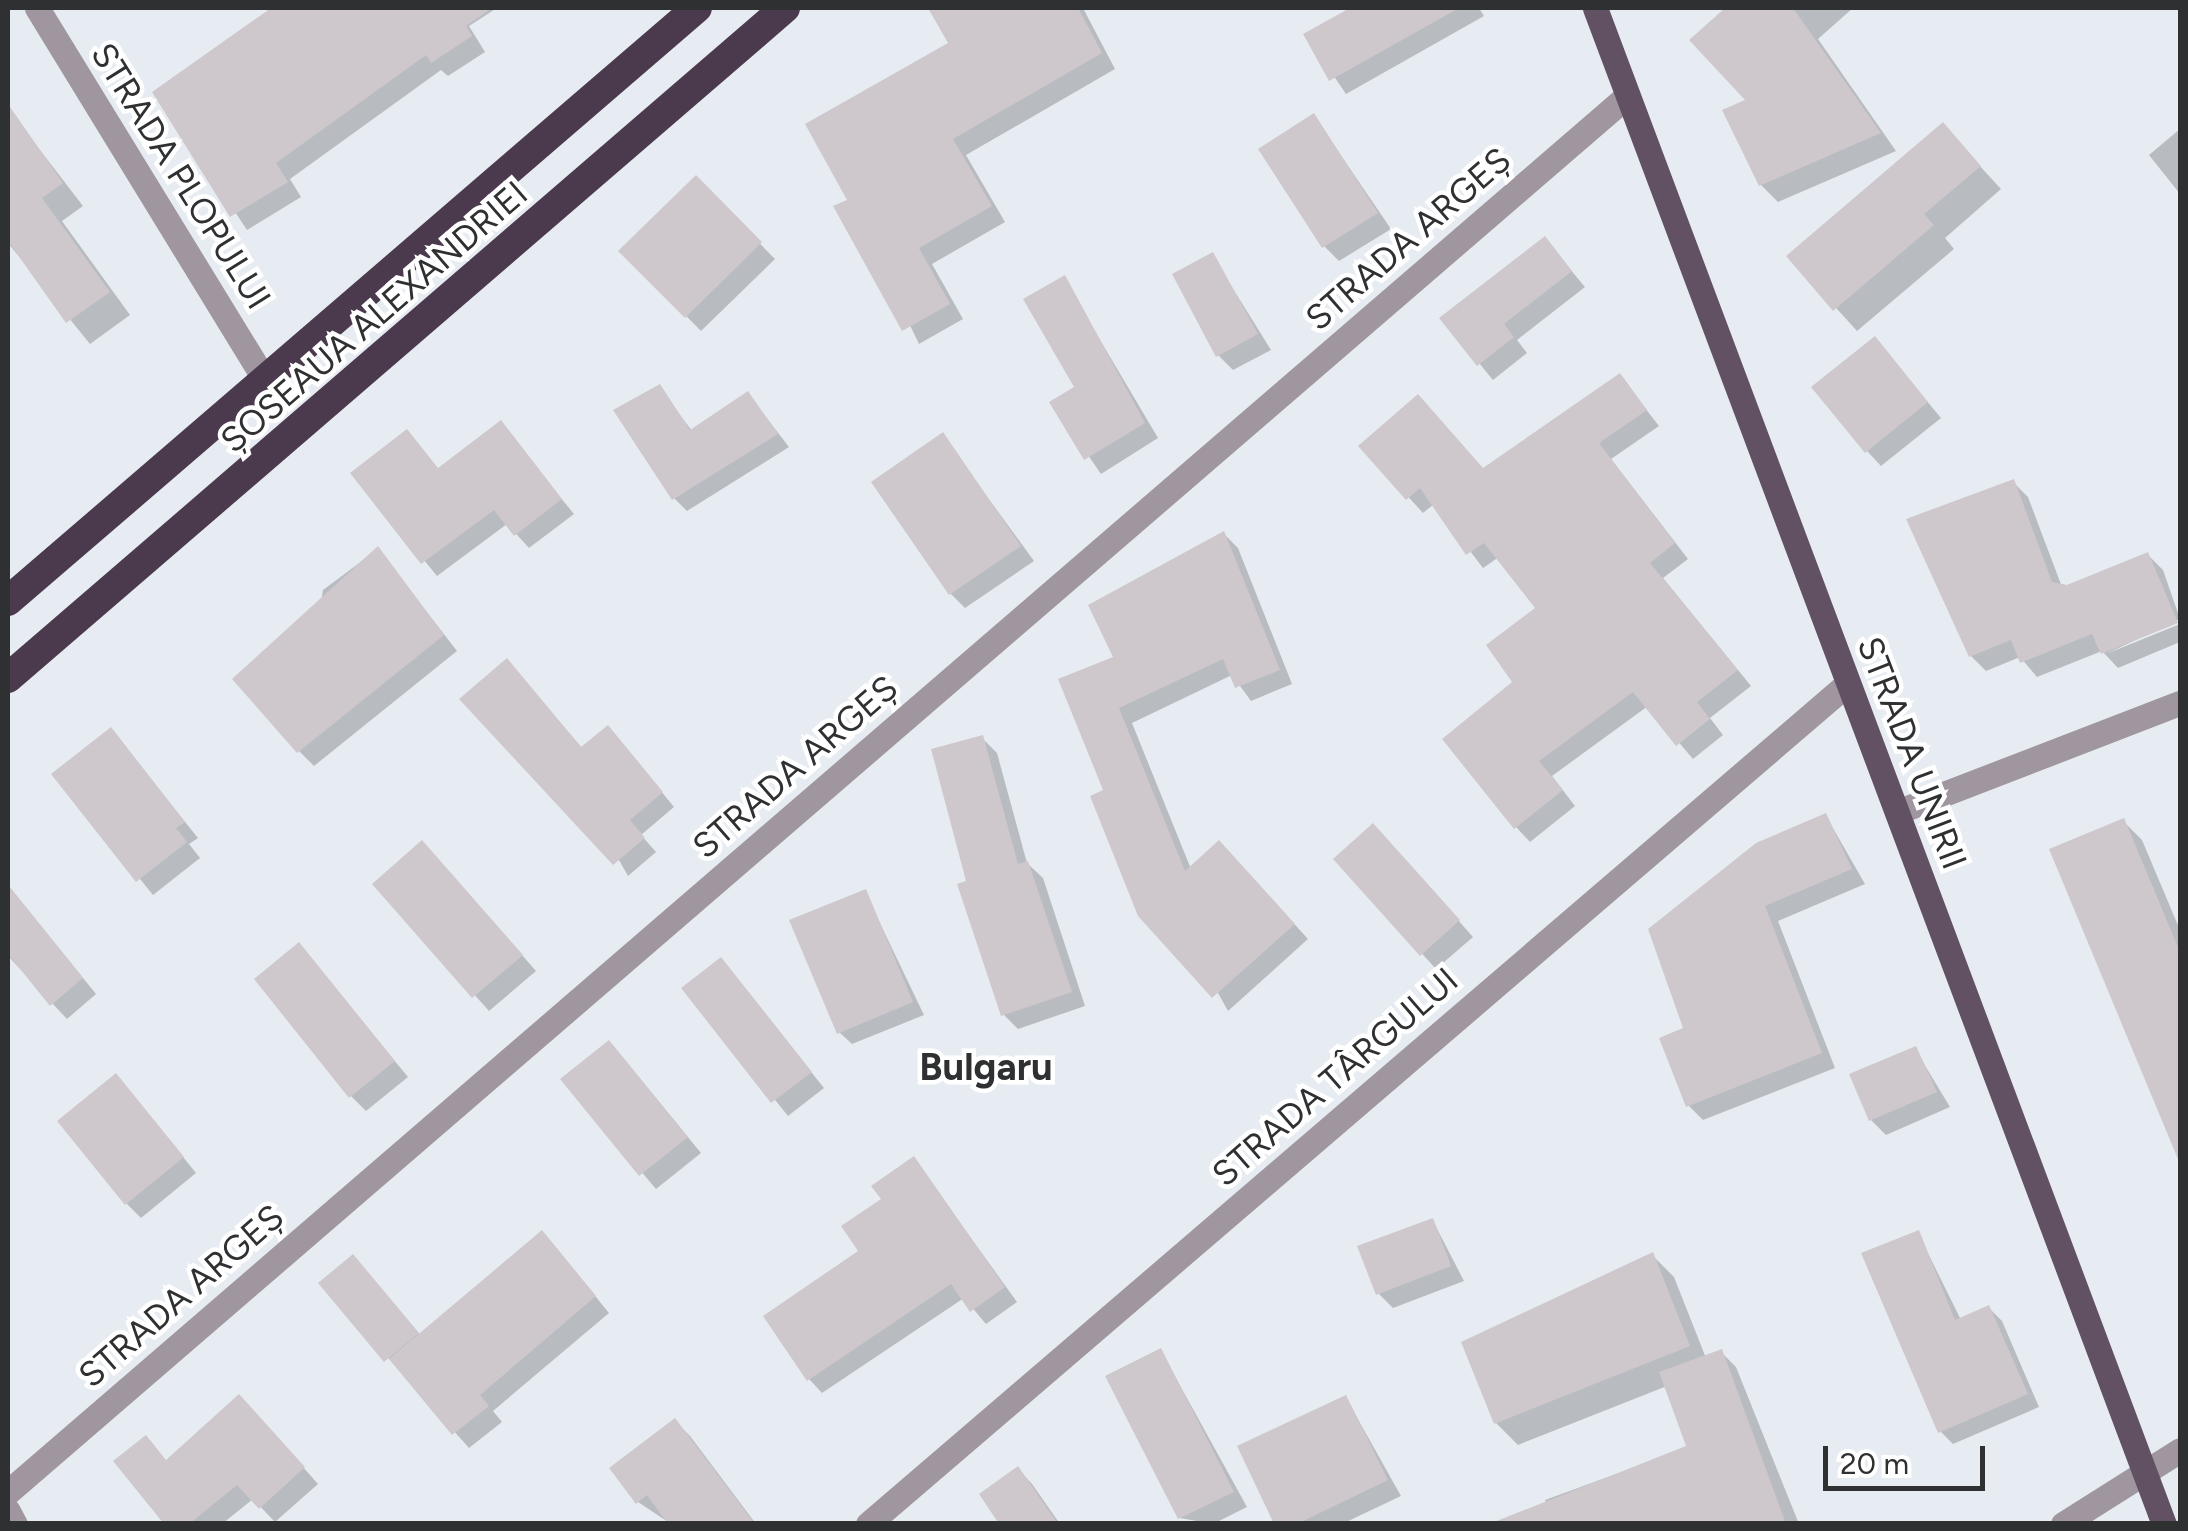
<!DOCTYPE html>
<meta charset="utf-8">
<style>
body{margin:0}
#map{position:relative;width:2188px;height:1531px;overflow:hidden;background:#e7ecf2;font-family:Figtree,sans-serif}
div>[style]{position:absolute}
.shadow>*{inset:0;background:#0003}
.building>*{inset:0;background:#cec8cc}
.minor>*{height:25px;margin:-12.5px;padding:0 12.5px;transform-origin:12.5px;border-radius:12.5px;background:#a096a0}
.major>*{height:25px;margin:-12.5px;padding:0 12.5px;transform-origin:12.5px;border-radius:12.5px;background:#615163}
.highway>*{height:30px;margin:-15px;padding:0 15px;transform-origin:15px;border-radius:15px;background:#4b394d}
span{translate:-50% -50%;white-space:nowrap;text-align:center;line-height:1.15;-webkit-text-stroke:9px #fff;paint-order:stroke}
.street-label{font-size:35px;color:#2e3032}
.neighbourhood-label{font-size:38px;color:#2e3032;font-weight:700}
.frame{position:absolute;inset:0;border:10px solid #2e3032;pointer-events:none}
.scale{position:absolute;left:1823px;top:1446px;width:162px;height:45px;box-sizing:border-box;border:5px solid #2e3032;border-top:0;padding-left:12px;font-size:30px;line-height:35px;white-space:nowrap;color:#2e3032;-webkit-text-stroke:8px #fff;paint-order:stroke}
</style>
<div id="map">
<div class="shadow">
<i style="clip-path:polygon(274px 8px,497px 8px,469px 26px,485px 52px,448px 76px,441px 70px,290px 179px,301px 197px,247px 230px,156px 93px)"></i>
<i style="clip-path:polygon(930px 8px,1083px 8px,1115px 69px,966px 155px,1005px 222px,932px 264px,963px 319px,919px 344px,850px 201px,952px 44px)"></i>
<i style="clip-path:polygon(1355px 8px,1479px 8px,1484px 16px,1346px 94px,1306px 35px)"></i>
<i style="clip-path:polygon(1729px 8px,1853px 8px,1818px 39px,1896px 151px,1778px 202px,1761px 185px,1749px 101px,1693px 40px)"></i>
<i style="clip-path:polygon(13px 115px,83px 206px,62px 221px,130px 315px,90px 344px,8px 243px)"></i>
<i style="clip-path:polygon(1314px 116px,1391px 229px,1339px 261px,1324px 246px)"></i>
<i style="clip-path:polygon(1943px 126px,2001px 189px,1945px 238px,1954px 249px,1857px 331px,1790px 257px)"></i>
<i style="clip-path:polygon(2180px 129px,2180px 194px,2149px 155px)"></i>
<i style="clip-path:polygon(696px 179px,775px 259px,701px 331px,622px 251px)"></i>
<i style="clip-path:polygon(1545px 239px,1585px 287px,1517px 340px,1527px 353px,1493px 380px,1442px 318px)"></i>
<i style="clip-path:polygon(1212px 255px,1271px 350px,1233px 370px,1218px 355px)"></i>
<i style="clip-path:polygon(1064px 279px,1158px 438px,1101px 474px,1052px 403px,1077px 388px)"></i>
<i style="clip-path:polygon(1875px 339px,1941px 418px,1881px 466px,1867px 451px)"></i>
<i style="clip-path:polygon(1620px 376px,1659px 426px,1611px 459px,1688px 559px,1663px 578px,1751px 686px,1710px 718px,1723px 735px,1693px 759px,1648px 706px,1552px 776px,1575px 806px,1530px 842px,1516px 827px,1516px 682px,1539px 609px,1499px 557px,1483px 568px,1434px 504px,1423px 513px,1362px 446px,1484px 470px)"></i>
<i style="clip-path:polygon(659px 387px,692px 431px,748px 394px,789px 447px,687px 511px,674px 498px)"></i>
<i style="clip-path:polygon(500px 423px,574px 514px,529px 548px,507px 524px,437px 576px,353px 473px,407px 432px,439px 470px)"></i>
<i style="clip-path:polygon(942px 435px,1034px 561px,965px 608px,951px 594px)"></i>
<i style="clip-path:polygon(2013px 482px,2028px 497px,2062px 587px,2148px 555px,2163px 570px,2180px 619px,2106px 654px,2180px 624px,2180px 642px,2118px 668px,2102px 651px,2037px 677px,2020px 657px,1986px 671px,1971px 656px)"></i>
<i style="clip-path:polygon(1224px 534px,1238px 548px,1292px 684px,1251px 701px,1232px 675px,1132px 723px,1191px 869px,1234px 858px,1308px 939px,1228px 1011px,1106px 792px,1117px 659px)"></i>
<i style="clip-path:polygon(378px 549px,457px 651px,314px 766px,299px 751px,323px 590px)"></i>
<i style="clip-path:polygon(507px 661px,583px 749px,621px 742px,674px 807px,641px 835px,656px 852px,628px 876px)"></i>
<i style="clip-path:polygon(111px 730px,198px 838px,189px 844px,200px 858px,153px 895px,55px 774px)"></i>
<i style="clip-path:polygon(982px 738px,997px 753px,1027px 863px,1043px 878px,1085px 1006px,1018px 1029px,1003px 1014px,969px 882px)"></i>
<i style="clip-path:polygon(1826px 816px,1865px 884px,1778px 921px,1835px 1068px,1703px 1120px,1688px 1105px,1686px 1029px,1651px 930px)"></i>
<i style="clip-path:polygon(2123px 821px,2142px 840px,2180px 930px,2180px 1135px)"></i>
<i style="clip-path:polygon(1388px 841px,1473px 937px,1436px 969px,1336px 859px)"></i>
<i style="clip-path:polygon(437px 858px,536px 971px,489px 1011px,375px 884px)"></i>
<i style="clip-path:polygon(8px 885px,96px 994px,67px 1019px,8px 956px)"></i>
<i style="clip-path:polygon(865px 892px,924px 1015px,852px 1044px,839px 1032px)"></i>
<i style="clip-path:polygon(299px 945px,408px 1077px,366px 1111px,351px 1096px)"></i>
<i style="clip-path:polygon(721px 960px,824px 1088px,788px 1116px,685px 988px)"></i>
<i style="clip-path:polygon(1915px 1049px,1950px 1107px,1886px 1135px,1871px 1120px)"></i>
<i style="clip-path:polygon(623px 1058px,701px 1153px,656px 1189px,564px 1080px)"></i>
<i style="clip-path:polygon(130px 1092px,196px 1173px,141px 1218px,126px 1203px)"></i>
<i style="clip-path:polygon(914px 1159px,1017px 1302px,986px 1324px,964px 1298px,822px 1393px,809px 1379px,884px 1200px)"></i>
<i style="clip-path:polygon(1433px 1221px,1464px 1281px,1393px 1308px,1378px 1293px)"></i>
<i style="clip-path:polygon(1918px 1233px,1961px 1320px,1989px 1308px,2002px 1321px,2039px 1407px,1953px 1444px,1940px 1431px)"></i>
<i style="clip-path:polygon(556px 1248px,609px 1313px,493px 1411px,502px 1422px,469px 1448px,321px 1283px,367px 1272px,421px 1336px)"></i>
<i style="clip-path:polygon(1652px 1255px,1674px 1277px,1706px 1358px,1721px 1352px,1736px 1367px,1799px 1524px,1554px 1524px,1545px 1500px,1690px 1447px,1667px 1386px,1518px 1445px,1496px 1423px)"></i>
<i style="clip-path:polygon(1161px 1351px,1247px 1507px,1213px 1524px,1180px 1518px)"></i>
<i style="clip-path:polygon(1346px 1398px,1401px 1496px,1342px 1524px,1277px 1524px)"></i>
<i style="clip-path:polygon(254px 1412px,318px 1484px,275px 1522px,253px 1499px,222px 1524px,168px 1524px,167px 1462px)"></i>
<i style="clip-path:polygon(675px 1421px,690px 1436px,756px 1524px,671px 1524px,638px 1502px,612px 1469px)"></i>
<i style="clip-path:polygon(1018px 1469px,1032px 1484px,1060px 1524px,1002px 1524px)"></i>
</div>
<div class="building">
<i style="clip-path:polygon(271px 8px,492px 8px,466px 26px,472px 36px,431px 63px,426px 55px,276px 163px,288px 182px,230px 217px,152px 92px)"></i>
<i style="clip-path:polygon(928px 8px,1078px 8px,1102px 53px,953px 139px,992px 206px,919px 248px,950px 304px,902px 331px,833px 206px,847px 200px,805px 124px,948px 43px)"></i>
<i style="clip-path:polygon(1350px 8px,1459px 8px,1329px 81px,1303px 34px)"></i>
<i style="clip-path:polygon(1725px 8px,1793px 8px,1881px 133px,1759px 186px,1722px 110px,1745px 100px,1689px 40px)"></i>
<i style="clip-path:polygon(8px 104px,63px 183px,42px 198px,110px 292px,66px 323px,8px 241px)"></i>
<i style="clip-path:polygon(1314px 113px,1378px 213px,1322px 248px,1258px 149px)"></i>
<i style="clip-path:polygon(1943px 122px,1981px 166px,1924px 214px,1934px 225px,1833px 311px,1786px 256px)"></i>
<i style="clip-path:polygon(696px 175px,762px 242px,685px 318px,618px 251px)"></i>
<i style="clip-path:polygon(1545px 236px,1572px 271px,1504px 324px,1514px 337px,1477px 366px,1439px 318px)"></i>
<i style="clip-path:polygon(1213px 252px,1258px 334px,1216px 357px,1172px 274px)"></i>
<i style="clip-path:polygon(1065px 275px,1145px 423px,1084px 460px,1049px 402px,1074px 387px,1023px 299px)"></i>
<i style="clip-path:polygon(1875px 336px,1928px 402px,1865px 453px,1811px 387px)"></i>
<i style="clip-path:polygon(1620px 373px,1647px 410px,1599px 443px,1675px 543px,1650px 563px,1738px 670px,1697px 702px,1710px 719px,1676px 746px,1633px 692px,1539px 761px,1563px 790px,1514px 829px,1442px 739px,1512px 682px,1486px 645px,1535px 608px,1484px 543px,1466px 555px,1420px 488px,1406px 500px,1358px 446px,1418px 394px,1483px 468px)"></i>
<i style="clip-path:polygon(660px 384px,690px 430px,748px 391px,778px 434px,672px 500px,613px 410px)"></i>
<i style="clip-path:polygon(501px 420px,562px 499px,514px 536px,494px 510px,421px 564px,350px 473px,407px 429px,438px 468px)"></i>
<i style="clip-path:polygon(943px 432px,1021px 546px,949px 595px,871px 482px)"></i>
<i style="clip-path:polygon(2014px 479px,2052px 582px,2067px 585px,2148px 552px,2178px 623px,2101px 654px,2092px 634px,2020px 663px,2011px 640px,1969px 657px,1906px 519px)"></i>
<i style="clip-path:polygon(1224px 531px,1280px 670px,1235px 688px,1223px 659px,1119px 708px,1185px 871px,1219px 840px,1295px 924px,1212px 998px,1138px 916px,1090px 796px,1103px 790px,1058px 679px,1113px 657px,1088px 605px)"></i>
<i style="clip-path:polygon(378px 546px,444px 635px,297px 753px,232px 679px)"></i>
<i style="clip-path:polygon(507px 658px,581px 747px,608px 725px,663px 792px,630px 820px,645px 838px,613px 865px,459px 699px)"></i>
<i style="clip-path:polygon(111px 727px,185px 822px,176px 828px,187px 842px,136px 882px,51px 774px)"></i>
<i style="clip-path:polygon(983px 735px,1018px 864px,1028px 861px,1072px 992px,1001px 1016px,957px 884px,966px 881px,931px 749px)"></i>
<i style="clip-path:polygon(1826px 813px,1852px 869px,1765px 906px,1822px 1053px,1686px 1107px,1659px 1038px,1683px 1028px,1648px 929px,1756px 843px)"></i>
<i style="clip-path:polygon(2124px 818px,2180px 952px,2180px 1164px,2049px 849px)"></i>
<i style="clip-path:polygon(1373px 823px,1460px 920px,1420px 956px,1333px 859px)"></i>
<i style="clip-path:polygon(422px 840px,523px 955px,472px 998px,372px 884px)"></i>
<i style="clip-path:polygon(8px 885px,83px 978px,50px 1006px,8px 954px)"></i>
<i style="clip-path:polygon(866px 889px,913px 1002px,837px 1034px,789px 920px)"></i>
<i style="clip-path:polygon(299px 942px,395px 1061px,349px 1098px,254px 979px)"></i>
<i style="clip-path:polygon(721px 957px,812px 1072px,771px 1103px,681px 988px)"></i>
<i style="clip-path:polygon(609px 1040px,688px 1137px,639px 1176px,560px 1079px)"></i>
<i style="clip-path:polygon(1916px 1046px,1937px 1092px,1869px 1121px,1849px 1074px)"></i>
<i style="clip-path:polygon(116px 1073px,184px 1157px,125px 1205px,57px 1121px)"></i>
<i style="clip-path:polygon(914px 1156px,1005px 1287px,970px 1312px,951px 1284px,807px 1381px,763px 1316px,858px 1251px,841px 1226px,881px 1199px,871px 1186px)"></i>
<i style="clip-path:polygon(1433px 1218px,1451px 1266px,1376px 1295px,1357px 1246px)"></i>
<i style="clip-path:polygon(542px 1230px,596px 1296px,480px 1395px,489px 1406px,452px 1435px,389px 1359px)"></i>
<i style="clip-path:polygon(1919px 1230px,1955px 1320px,1989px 1305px,2028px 1394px,1938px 1433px,1861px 1253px)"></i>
<i style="clip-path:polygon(1653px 1252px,1690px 1346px,1494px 1424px,1461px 1342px)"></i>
<i style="clip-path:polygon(353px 1254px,419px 1333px,384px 1362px,318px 1283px)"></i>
<i style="clip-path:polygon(1161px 1348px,1234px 1492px,1178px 1519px,1105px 1376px)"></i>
<i style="clip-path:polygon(1722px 1349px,1786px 1524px,1489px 1524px,1686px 1446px,1659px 1372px)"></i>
<i style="clip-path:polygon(239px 1394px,305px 1467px,259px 1509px,237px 1485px,189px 1524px,164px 1524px,113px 1461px,146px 1435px,166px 1460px)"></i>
<i style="clip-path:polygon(1346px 1395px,1388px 1480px,1297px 1524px,1274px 1524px,1237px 1446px)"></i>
<i style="clip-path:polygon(675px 1418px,755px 1524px,668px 1524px,647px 1495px,636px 1504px,609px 1468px)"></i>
<i style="clip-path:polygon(1018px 1466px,1058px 1524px,999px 1524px,979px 1494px)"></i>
</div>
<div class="minor">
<i style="left:37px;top:8px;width:438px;rotate:58.5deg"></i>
<i style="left:1897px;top:812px;width:303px;rotate:-21.1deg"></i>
<i style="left:8px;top:1492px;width:2138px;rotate:-40.77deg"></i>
<i style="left:8px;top:1511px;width:15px;rotate:62deg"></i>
<i style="left:868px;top:1524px;width:1291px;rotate:-40.63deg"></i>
<i style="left:2063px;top:1524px;width:138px;rotate:-32.3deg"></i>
</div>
<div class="major">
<i style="left:1595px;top:8px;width:1619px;rotate:69.43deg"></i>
</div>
<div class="highway">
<i style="left:8px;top:601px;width:909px;rotate:-40.72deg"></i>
<i style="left:8px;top:678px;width:1026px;rotate:-40.77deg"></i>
</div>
<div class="street-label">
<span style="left:181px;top:176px;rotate:58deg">STRADA PLOPULUI</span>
<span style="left:1408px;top:239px;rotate:-41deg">STRADA ARGEȘ</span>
<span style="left:374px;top:317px;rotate:-41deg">ȘOSEAUA ALEXANDRIEI</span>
<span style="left:1912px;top:753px;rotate:69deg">STRADA UNIRII</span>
<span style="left:795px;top:767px;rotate:-41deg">STRADA ARGEȘ</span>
<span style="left:1335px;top:1077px;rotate:-41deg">STRADA TÂRGULUI</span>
<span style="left:181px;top:1296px;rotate:-41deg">STRADA ARGEȘ</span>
</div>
<div class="neighbourhood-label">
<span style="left:986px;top:1068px">Bulgaru</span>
</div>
<div class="frame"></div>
<div class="scale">20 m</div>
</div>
